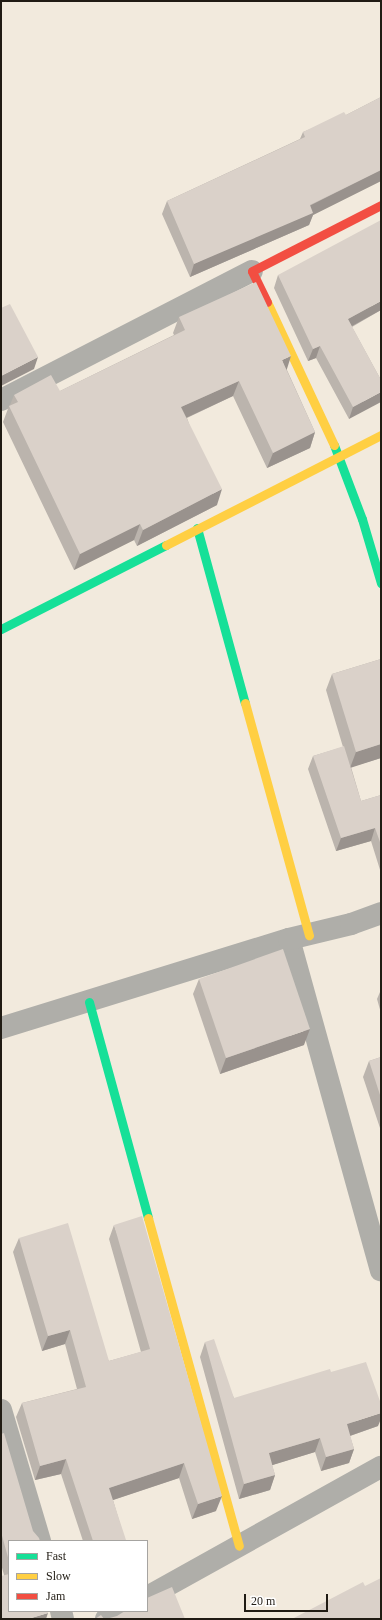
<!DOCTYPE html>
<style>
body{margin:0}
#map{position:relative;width:382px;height:1620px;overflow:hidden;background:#f2eadd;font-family:Georgia,serif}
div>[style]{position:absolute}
.street>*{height:22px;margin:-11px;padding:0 11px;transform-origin:11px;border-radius:11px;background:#afaea9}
.fast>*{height:9px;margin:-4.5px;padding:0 4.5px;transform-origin:4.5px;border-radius:4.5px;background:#16e098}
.slow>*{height:9px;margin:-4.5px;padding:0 4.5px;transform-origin:4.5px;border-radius:4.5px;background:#ffcf43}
.jam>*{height:9px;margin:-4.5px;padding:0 4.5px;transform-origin:4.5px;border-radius:4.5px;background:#f24e42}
.wall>*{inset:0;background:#bbb4ad}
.shaded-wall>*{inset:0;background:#99928d}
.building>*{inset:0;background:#dad1c9}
span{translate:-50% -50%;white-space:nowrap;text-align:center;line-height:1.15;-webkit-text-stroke:4px #fff;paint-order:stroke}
.frame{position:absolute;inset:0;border:2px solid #201b13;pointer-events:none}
.legend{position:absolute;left:8px;top:1540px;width:140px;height:72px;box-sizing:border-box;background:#fff;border:1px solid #a6a4a1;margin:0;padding:5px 7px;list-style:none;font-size:12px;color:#201b13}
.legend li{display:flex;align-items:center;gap:8px;height:20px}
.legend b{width:20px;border:1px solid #a6a4a1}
.scale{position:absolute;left:244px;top:1594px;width:84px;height:18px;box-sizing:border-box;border:2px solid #201b13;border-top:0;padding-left:5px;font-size:12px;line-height:14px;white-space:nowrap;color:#201b13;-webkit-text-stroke:3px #fff;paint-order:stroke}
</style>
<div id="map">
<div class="street">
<i style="left:1px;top:400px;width:282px;rotate:-27.2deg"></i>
<i style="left:289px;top:939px;width:344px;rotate:74.5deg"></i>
<i style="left:1px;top:1028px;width:301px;rotate:-17.2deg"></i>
<i style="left:289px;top:939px;width:64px;rotate:-13.6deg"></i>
<i style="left:351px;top:924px;width:32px;rotate:-20deg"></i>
<i style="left:1px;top:1410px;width:137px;rotate:73.4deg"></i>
<i style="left:147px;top:1597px;width:268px;rotate:-29.1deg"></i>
<i style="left:61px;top:1611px;width:8px;rotate:76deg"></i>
<i style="left:106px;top:1619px;width:17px;rotate:-28deg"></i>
</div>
<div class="fast">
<i style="left:334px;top:445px;width:79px;rotate:69.3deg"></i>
<i style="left:362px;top:519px;width:67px;rotate:73.5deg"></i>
<i style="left:197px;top:528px;width:181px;rotate:74.7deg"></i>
<i style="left:1px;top:629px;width:185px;rotate:-27deg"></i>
<i style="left:89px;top:1002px;width:224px;rotate:74.7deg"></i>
</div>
<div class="slow">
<i style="left:267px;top:302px;width:158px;rotate:64.9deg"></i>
<i style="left:166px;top:545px;width:242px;rotate:-27.1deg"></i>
<i style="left:245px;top:703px;width:241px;rotate:74.6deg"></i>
<i style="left:148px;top:1218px;width:340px;rotate:74.5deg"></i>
</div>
<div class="jam">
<i style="left:267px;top:302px;width:34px;rotate:-116deg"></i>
<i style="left:252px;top:271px;width:145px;rotate:-27.1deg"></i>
</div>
<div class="wall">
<i style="clip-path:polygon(381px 97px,381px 181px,313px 215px,309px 225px,190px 277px,162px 214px,167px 201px,300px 139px,303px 132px,346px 115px)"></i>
<i style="clip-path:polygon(278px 275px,381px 310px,352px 327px,381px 380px,349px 419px,316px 358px,308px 361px,274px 288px)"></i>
<i style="clip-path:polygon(179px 317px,287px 370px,315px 432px,310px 448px,267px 468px,233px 396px,187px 418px,217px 505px,137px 546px,134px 540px,74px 570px,3px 422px,9px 406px,10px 405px,14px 395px,60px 391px,174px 335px,173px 333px)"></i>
<i style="clip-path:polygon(381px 659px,381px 758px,351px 767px,361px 801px,381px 795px,381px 873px,371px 841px,336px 851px,308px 769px,313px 756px,343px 747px,326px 690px,332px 674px)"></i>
<i style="clip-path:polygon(199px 979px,304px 1045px,220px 1074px,193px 994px)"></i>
<i style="clip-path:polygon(380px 992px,381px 992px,381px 1013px,377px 999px)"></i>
<i style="clip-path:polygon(381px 1057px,381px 1131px,363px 1077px,369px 1061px)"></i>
<i style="clip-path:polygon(114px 1225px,216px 1511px,192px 1519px,179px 1478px,113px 1500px,125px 1541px,83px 1541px,61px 1474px,35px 1480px,16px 1417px,22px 1403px,77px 1389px,65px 1344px,42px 1351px,13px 1252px,19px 1238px,109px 1361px,141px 1352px,109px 1239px)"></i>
<i style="clip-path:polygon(205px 1342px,234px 1398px,378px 1426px,350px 1436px,354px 1449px,349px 1463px,321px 1471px,315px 1452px,272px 1465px,275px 1475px,270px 1490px,239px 1499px,200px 1357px)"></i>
<i style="clip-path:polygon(1px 1434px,9px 1541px,9px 1611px,4px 1575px,1px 1564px)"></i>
</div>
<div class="shaded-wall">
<i style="clip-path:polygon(381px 170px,381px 181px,313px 215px,309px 225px,190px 277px,194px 264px)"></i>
<i style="clip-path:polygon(381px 301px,381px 310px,343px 331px,348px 319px)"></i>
<i style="clip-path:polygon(320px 346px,316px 358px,308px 361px,313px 349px)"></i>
<i style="clip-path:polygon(291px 356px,286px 372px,282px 360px)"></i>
<i style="clip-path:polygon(38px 357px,34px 369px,1px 386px,1px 376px)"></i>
<i style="clip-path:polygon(239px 381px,233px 396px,175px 423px,181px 407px)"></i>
<i style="clip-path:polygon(381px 392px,381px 402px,349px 419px,353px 407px)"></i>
<i style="clip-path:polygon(315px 432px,310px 448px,267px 468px,273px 453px)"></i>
<i style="clip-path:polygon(222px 489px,217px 505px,137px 546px,143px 530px)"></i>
<i style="clip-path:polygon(140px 524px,134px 540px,74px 570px,80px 554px)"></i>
<i style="clip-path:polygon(381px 744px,381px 758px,350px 768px,356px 752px)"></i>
<i style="clip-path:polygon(375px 828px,371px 841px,336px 851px,341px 838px)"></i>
<i style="clip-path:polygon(310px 1029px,304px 1045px,220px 1074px,226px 1058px)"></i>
<i style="clip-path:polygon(70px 1330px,65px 1344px,42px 1351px,48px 1336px)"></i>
<i style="clip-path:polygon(381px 1413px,381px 1419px,378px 1426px,341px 1439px,347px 1424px)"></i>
<i style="clip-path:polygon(320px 1438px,315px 1452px,263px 1468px,269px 1453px)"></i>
<i style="clip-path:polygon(354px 1449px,349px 1463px,321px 1471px,326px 1457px)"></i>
<i style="clip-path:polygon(66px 1459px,61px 1474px,35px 1480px,40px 1466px)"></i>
<i style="clip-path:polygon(184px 1463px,179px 1478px,104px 1503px,109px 1488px)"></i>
<i style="clip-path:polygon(275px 1475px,270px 1490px,239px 1499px,244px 1484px)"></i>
<i style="clip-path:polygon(222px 1496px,216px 1511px,192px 1519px,198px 1504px)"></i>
<i style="clip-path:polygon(48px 1613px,46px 1619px,28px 1619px)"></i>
</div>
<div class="building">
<i style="clip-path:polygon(381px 97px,381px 170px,310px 205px,313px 213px,194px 264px,167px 201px,305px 137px,303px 132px,344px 112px,346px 115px)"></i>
<i style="clip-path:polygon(381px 220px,381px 301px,348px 319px,381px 380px,381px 392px,353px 407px,320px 346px,313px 349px,278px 275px)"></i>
<i style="clip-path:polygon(256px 282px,291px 356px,282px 360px,315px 432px,273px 453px,239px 381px,181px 407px,222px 489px,143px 530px,140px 524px,80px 554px,9px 406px,18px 402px,14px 395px,51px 375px,60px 391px,185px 330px,179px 317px)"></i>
<i style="clip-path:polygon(10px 304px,38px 357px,1px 376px,1px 308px)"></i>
<i style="clip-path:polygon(381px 659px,381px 744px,356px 752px,332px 674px)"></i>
<i style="clip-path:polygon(344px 746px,361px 801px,381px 795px,381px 845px,375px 828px,341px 838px,313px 756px)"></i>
<i style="clip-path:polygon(283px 949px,310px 1029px,226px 1058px,199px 979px)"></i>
<i style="clip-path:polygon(381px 1057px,381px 1098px,369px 1061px)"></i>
<i style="clip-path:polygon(142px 1216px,222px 1496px,198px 1504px,184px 1463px,109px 1488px,126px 1540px,122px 1541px,93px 1541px,66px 1459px,40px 1466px,22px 1403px,86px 1387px,70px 1330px,48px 1336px,19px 1238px,68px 1223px,109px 1361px,150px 1349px,114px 1225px)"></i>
<i style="clip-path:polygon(214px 1339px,234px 1398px,330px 1369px,331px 1372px,366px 1362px,381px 1404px,381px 1413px,347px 1424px,354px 1449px,326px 1457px,320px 1438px,269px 1453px,275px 1475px,244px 1484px,205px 1342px)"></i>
<i style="clip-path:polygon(4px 1433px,33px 1531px,39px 1538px,40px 1541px,9px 1541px,9px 1561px,1px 1532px,1px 1434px)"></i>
<i style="clip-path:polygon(9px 1574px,9px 1611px,48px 1611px,48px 1613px,28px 1619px,1px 1619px,1px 1576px)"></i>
<i style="clip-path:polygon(381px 1578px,381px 1619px,292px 1619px,363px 1582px,365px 1586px)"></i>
<i style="clip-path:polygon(172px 1587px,185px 1619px,106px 1619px,117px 1616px,125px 1611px,147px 1611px,147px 1598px)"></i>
<i style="clip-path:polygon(101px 1615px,104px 1619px,95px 1619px)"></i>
</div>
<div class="frame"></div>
<ul class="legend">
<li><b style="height:5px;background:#16e098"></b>Fast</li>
<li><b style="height:5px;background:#ffcf43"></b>Slow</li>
<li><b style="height:5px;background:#f24e42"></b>Jam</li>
</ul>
<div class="scale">20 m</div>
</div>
